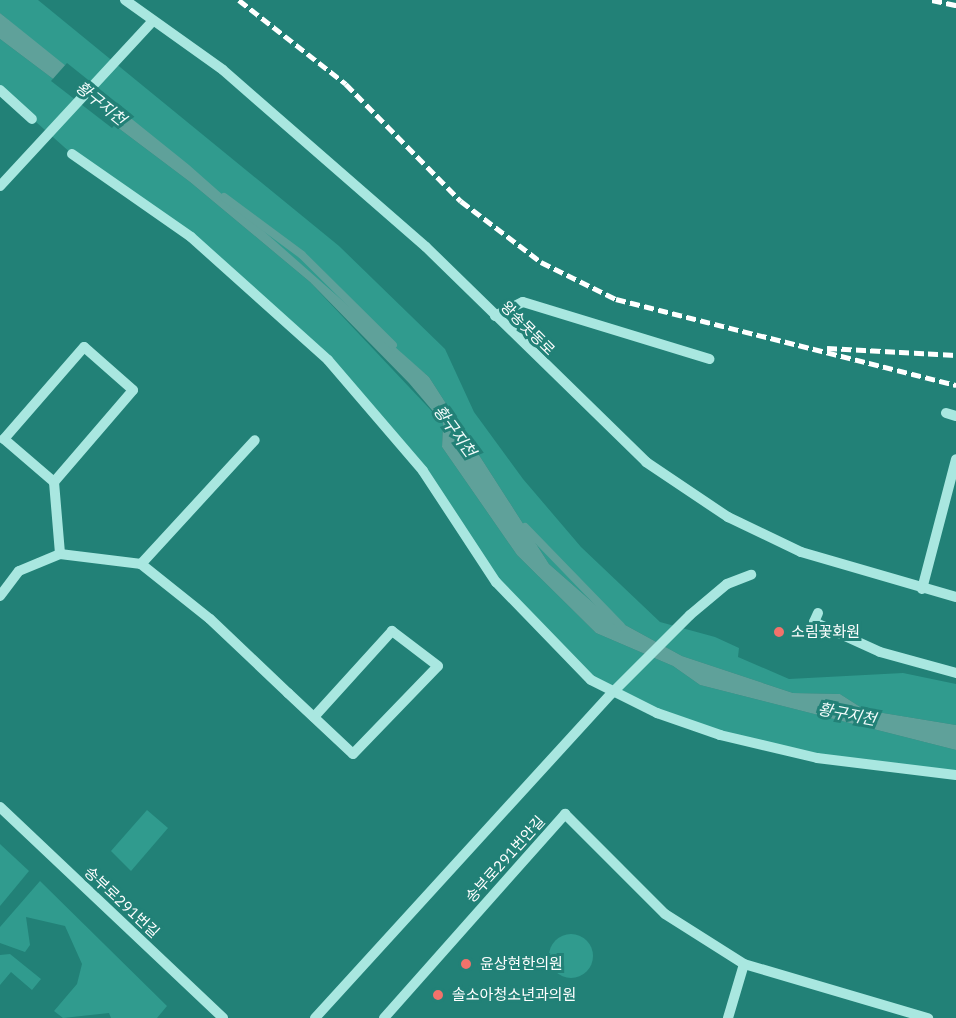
<!DOCTYPE html>
<meta charset="utf-8">
<style>
body{margin:0}
#map{position:relative;width:956px;height:1018px;overflow:hidden;background:#228177;font-family:"IBM Plex Sans","Noto Sans KR",sans-serif}
div>[style]{position:absolute}
.green>*{inset:0;background:#309b8e}
.round{border-radius:50%}
.water>*{inset:0;background:#5fa19a}
.pier>*{inset:0;background:#228177}
.stream>*{height:8px;margin:-4px;padding:0 4px;transform-origin:4px;border-radius:4px;background:#5fa19a}
.minor>*{height:10px;margin:-5px;padding:0 5px;transform-origin:5px;border-radius:5px;background:#a9e7e0}
.rail>*{height:4.5px;margin-top:-2.25px;transform-origin:0;background:repeating-linear-gradient(90deg,#fff 0 10px,transparent 0 14.5px)}
.dots>*{width:16px;height:16px;translate:-50% -50%;box-sizing:border-box;border:3px solid #228177;border-radius:50%}
span{translate:-50% -50%;white-space:nowrap;text-align:center;line-height:1.15;-webkit-text-stroke:6px #228177;paint-order:stroke}
.street-label{font-size:15px;color:#fff}
.poi-label{font-size:15px;color:#fff}
.left{translate:0 -50%;text-align:left}
.water-label{font-size:16px;color:#f4fdfc;font-style:italic}
</style>
<div id="map">
<div class="green">
<i style="clip-path:polygon(0 0,38px 0,339px 246px,445px 349px,474px 412px,523px 479px,581px 547px,660px 622px,715px 637px,739px 648px,738px 657px,789px 679px,903px 673px,956px 684px,956px 725px,865px 710px,840px 694px,793px 693px,682px 656px,607px 615px,549px 564px,429px 377px,0 13px)"></i>
<i style="clip-path:polygon(0 39px,190px 182px,310px 282px,443px 423px,442px 447px,517px 555px,596px 633px,673px 666px,700px 685px,956px 750px,956px 775px,817px 758px,657px 713px,591px 680px,496px 582px,423px 471px,328px 360px,191px 237px,72px 154px,0 90px)"></i>
<i style="clip-path:polygon(147px 810px,168px 828px,131px 871px,111px 851px)"></i>
<i style="clip-path:polygon(0 844px,29px 871px,0 906px)"></i>
<i style="clip-path:polygon(40px 881px,167px 1006px,157px 1018px,111px 1018px,109px 1013px,63px 1018px,54px 1011px,77px 984px,82px 964px,65px 926px,26px 917px,30px 945px,25px 952px,0 943px,0 927px)"></i>
<i class="round" style="left:549px;top:934px;width:44px;height:44px"></i>
<i style="clip-path:polygon(10px 954px,41px 979px,32px 990px,11px 972px,0 985px,0 955px)"></i>
</div>
<div class="water">
<i style="clip-path:polygon(0 13px,189px 165px,429px 377px,549px 564px,607px 615px,682px 656px,793px 693px,840px 694px,865px 710px,956px 725px,956px 750px,700px 685px,673px 666px,596px 633px,517px 555px,442px 447px,443px 423px,409px 383px,310px 282px,190px 182px,0 39px)"></i>
</div>
<div class="pier">
<i style="clip-path:polygon(67px 63px,127px 111px,112px 128px,51px 81px)"></i>
</div>
<div class="stream">
<i style="left:224px;top:197px;width:97px;rotate:36.6deg"></i>
<i style="left:302px;top:255px;width:128px;rotate:44.7deg"></i>
<i style="left:525px;top:527px;width:138px;rotate:45.9deg"></i>
</div>
<div class="minor">
<i style="left:125px;top:0;width:120px;rotate:35.5deg"></i>
<i style="left:223px;top:70px;width:269px;rotate:41.1deg"></i>
<i style="left:426px;top:247px;width:308px;rotate:44.3deg"></i>
<i style="left:646px;top:462px;width:99px;rotate:33.9deg"></i>
<i style="left:728px;top:517px;width:81px;rotate:25.6deg"></i>
<i style="left:801px;top:552px;width:161px;rotate:16.2deg"></i>
<i style="left:0;top:90px;width:43px;rotate:42.2deg"></i>
<i style="left:72px;top:154px;width:145px;rotate:34.9deg"></i>
<i style="left:191px;top:237px;width:184px;rotate:41.9deg"></i>
<i style="left:328px;top:360px;width:146px;rotate:49.4deg"></i>
<i style="left:423px;top:471px;width:133px;rotate:56.7deg"></i>
<i style="left:496px;top:582px;width:136px;rotate:45.9deg"></i>
<i style="left:591px;top:680px;width:74px;rotate:26.6deg"></i>
<i style="left:657px;top:713px;width:67px;rotate:19.2deg"></i>
<i style="left:720px;top:735px;width:100px;rotate:13.3deg"></i>
<i style="left:817px;top:758px;width:140px;rotate:7deg"></i>
<i style="left:0;top:186px;width:224px;rotate:-47.2deg"></i>
<i style="left:495px;top:316px;width:31px;rotate:-27deg"></i>
<i style="left:523px;top:302px;width:195px;rotate:17deg"></i>
<i style="left:946px;top:413px;width:10px;rotate:17deg"></i>
<i style="left:54px;top:482px;width:121px;rotate:-49.3deg"></i>
<i style="left:133px;top:390px;width:65px;rotate:-138.7deg"></i>
<i style="left:84px;top:347px;width:122px;rotate:131deg"></i>
<i style="left:4px;top:439px;width:66px;rotate:40.7deg"></i>
<i style="left:54px;top:482px;width:72px;rotate:85.2deg"></i>
<i style="left:141px;top:564px;width:168px;rotate:-47.4deg"></i>
<i style="left:922px;top:589px;width:134px;rotate:-75.3deg"></i>
<i style="left:0;top:596px;width:31px;rotate:-53deg"></i>
<i style="left:19px;top:571px;width:44px;rotate:-22.5deg"></i>
<i style="left:60px;top:554px;width:82px;rotate:7deg"></i>
<i style="left:141px;top:564px;width:88px;rotate:38.6deg"></i>
<i style="left:210px;top:619px;width:108px;rotate:43.5deg"></i>
<i style="left:288px;top:693px;width:89px;rotate:43.2deg"></i>
<i style="left:353px;top:754px;width:122px;rotate:-46deg"></i>
<i style="left:438px;top:666px;width:58px;rotate:-142.7deg"></i>
<i style="left:392px;top:631px;width:116px;rotate:132.2deg"></i>
<i style="left:818px;top:613px;width:10px;rotate:114deg"></i>
<i style="left:814px;top:622px;width:72px;rotate:24.4deg"></i>
<i style="left:880px;top:652px;width:79px;rotate:15.4deg"></i>
<i style="left:0;top:807px;width:307px;rotate:43.4deg"></i>
<i style="left:315px;top:1018px;width:440px;rotate:-47.6deg"></i>
<i style="left:612px;top:693px;width:110px;rotate:-45deg"></i>
<i style="left:690px;top:615px;width:48px;rotate:-40deg"></i>
<i style="left:727px;top:584px;width:26px;rotate:-21deg"></i>
<i style="left:384px;top:1018px;width:273px;rotate:-48.4deg"></i>
<i style="left:565px;top:814px;width:141px;rotate:45deg"></i>
<i style="left:665px;top:914px;width:93px;rotate:32.3deg"></i>
<i style="left:728px;top:1018px;width:56px;rotate:-73.5deg"></i>
<i style="left:744px;top:964px;width:192px;rotate:16.4deg"></i>
</div>
<div class="rail">
<i style="left:239px;top:0;width:136px;rotate:38.1deg"></i>
<i style="left:346px;top:84px;width:164px;rotate:45.5deg"></i>
<i style="left:461px;top:201px;width:101px;rotate:37.3deg"></i>
<i style="left:541px;top:262px;width:84px;rotate:26.3deg"></i>
<i style="left:616px;top:299px;width:351px;rotate:14.2deg"></i>
<i style="left:932px;top:0;width:25px;rotate:12deg"></i>
<i style="left:827px;top:348px;width:129px;rotate:3.1deg"></i>
</div>
<div class="dots">
<i style="left:779px;top:632px;background:#f3726b"></i>
<i style="left:466px;top:964px;background:#f3726b"></i>
<i style="left:438px;top:995px;background:#f3726b"></i>
</div>
<div class="street-label">
<span style="left:528px;top:328px;rotate:45deg">왕송못동로</span>
<span style="left:505px;top:859px;rotate:-48deg">송부로291번안길</span>
<span style="left:122px;top:902px;rotate:43deg">송부로291번길</span>
</div>
<div class="poi-label">
<span class="left" style="left:791px;top:632px">소림꽃화원</span>
<span class="left" style="left:480px;top:964px">윤상현한의원</span>
<span class="left" style="left:452px;top:995px">솔소아청소년과의원</span>
</div>
<div class="water-label">
<span style="left:101px;top:103px;rotate:39deg">황구지천</span>
<span style="left:455px;top:431px;rotate:54deg">황구지천</span>
<span style="left:847px;top:714px;rotate:11deg">황구지천</span>
</div>
</div>
